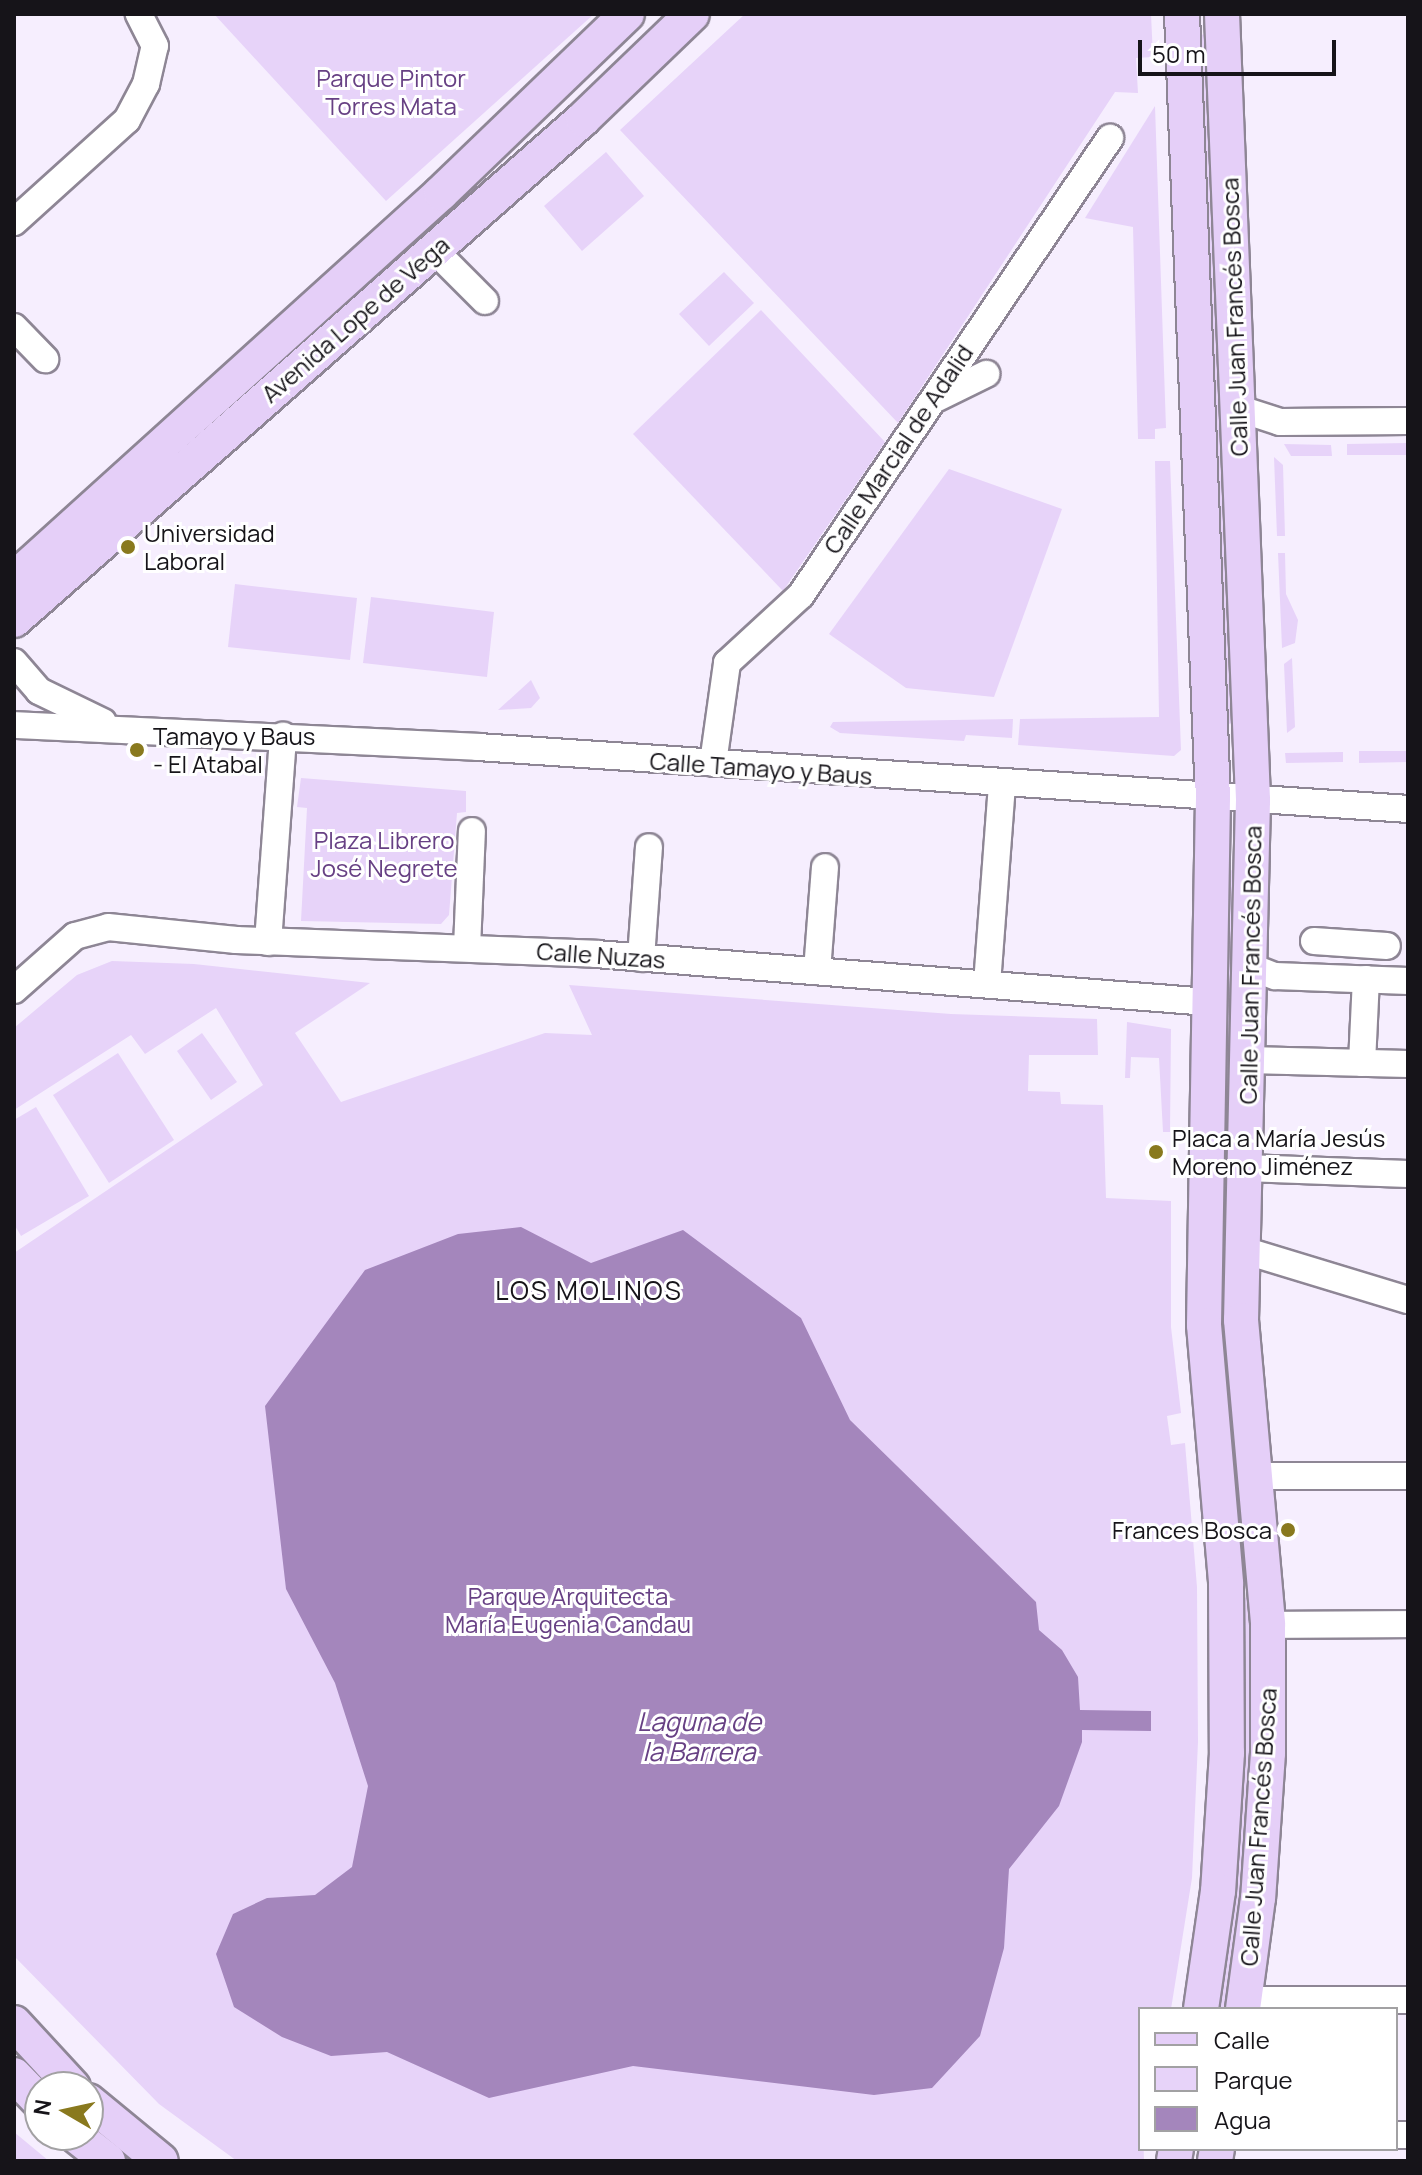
<!DOCTYPE html>
<meta charset="utf-8">
<style>
body{margin:0}
#map{position:relative;width:1422px;height:2175px;overflow:hidden;background:#f6eefe;font-family:Manrope,sans-serif}
div>[style]{position:absolute}
.green>*{inset:0;background:#e7d3f9}
.water>*{inset:0;background:#a486bc}
.roads{filter:drop-shadow(2px 0 #8e8695) drop-shadow(-2px 0 #8e8695) drop-shadow(0 2px #8e8695) drop-shadow(0 -2px #8e8695)}
.minor>*{height:26px;margin:-13px;padding:0 13px;transform-origin:13px;border-radius:13px;background:#fff}
.major>*{height:34px;margin:-17px;padding:0 17px;transform-origin:17px;border-radius:17px;background:#e5cff8}
.dots>*{width:22px;height:22px;translate:-50% -50%;box-sizing:border-box;border:4px solid #fff;border-radius:50%}
span{translate:-50% -50%;white-space:nowrap;text-align:center;line-height:1.15;-webkit-text-stroke:6px #fff;paint-order:stroke}
.park-label{font-size:24px;color:#674084}
.street-label{font-size:24px;color:#161419}
.poi-label{font-size:24px;color:#161419}
.left{translate:0 -50%;text-align:left}
.right{translate:-100% -50%;text-align:right}
.neighbourhood-label{font-size:26px;color:#161419;letter-spacing:2px}
.water-label{font-size:26px;color:#674084;font-style:italic}
.frame{position:absolute;inset:0;border:16px solid #161419;pointer-events:none}
.legend{position:absolute;left:1138px;top:2007px;width:260px;height:144px;box-sizing:border-box;background:#fff;border:2px solid #a2a1a3;margin:0;padding:10px 14px;list-style:none;font-size:24px;color:#161419}
.legend li{display:flex;align-items:center;gap:16px;height:40px}
.legend b{width:40px;border:2px solid #a2a1a3}
.north{position:absolute;left:24px;top:2071px;width:80px;height:80px;box-sizing:border-box;background:#fff;border:2px solid #a2a1a3;border-radius:50%;rotate:279deg;font-size:22px;font-weight:700;line-height:32px;text-align:center;color:#161419}
.north::after{content:'';display:block;margin:auto;width:28px;height:36px;background:#89791e;clip-path:polygon(50% 0,100% 100%,50% 72%,0 100%)}
.scale{position:absolute;left:1138px;top:40px;width:198px;height:36px;box-sizing:border-box;border:4px solid #161419;border-top:0;padding-left:10px;font-size:24px;line-height:28px;white-space:nowrap;color:#161419;-webkit-text-stroke:6px #fff;paint-order:stroke}
</style>
<div id="map">
<div class="green">
<i style="clip-path:polygon(214px 14px,594px 14px,386px 201px)"></i>
<i style="clip-path:polygon(745px 14px,1151px 14px,1153px 57px,1136px 58px,1138px 93px,1115px 92px,898px 423px,620px 130px)"></i>
<i style="clip-path:polygon(1209px 34px,1238px 723px,1226px 724px,1198px 35px)"></i>
<i style="clip-path:polygon(1155px 106px,1166px 428px,1155px 429px,1155px 439px,1138px 439px,1133px 227px,1085px 218px)"></i>
<i style="clip-path:polygon(606px 152px,644px 196px,582px 251px,544px 206px)"></i>
<i style="clip-path:polygon(724px 272px,754px 303px,709px 346px,679px 314px)"></i>
<i style="clip-path:polygon(761px 310px,885px 442px,783px 591px,633px 434px)"></i>
<i style="clip-path:polygon(1408px 443px,1408px 455px,1347px 455px,1347px 444px)"></i>
<i style="clip-path:polygon(1284px 444px,1331px 445px,1332px 456px,1291px 456px)"></i>
<i style="clip-path:polygon(1274px 457px,1283px 465px,1285px 536px,1277px 536px)"></i>
<i style="clip-path:polygon(1155px 461px,1170px 461px,1181px 750px,1174px 756px,1018px 745px,1020px 719px,1159px 717px)"></i>
<i style="clip-path:polygon(949px 469px,1062px 509px,994px 697px,906px 688px,829px 634px)"></i>
<i style="clip-path:polygon(1278px 553px,1285px 553px,1286px 594px,1298px 620px,1295px 643px,1282px 648px)"></i>
<i style="clip-path:polygon(235px 584px,357px 598px,350px 660px,228px 647px)"></i>
<i style="clip-path:polygon(371px 597px,494px 612px,487px 677px,363px 663px)"></i>
<i style="clip-path:polygon(1292px 658px,1295px 727px,1287px 733px,1284px 664px)"></i>
<i style="clip-path:polygon(531px 680px,540px 698px,531px 708px,498px 710px)"></i>
<i style="clip-path:polygon(1013px 719px,1012px 738px,966px 735px,964px 741px,840px 733px,830px 727px,833px 722px)"></i>
<i style="clip-path:polygon(1359px 751px,1408px 751px,1408px 762px,1359px 763px)"></i>
<i style="clip-path:polygon(1343px 752px,1343px 762px,1286px 763px,1285px 753px)"></i>
<i style="clip-path:polygon(301px 778px,466px 791px,466px 812px,457px 813px,449px 915px,441px 924px,301px 921px,307px 808px,297px 807px)"></i>
<i style="clip-path:polygon(1228px 870px,1243px 871px,1230px 1284px,1216px 1284px)"></i>
<i style="clip-path:polygon(112px 961px,194px 964px,370px 983px,295px 1033px,341px 1102px,545px 1033px,592px 1035px,569px 985px,951px 1014px,1097px 1019px,1098px 1055px,1029px 1055px,1028px 1091px,1060px 1092px,1061px 1104px,1103px 1105px,1106px 1198px,1171px 1201px,1171px 1327px,1181px 1413px,1167px 1416px,1171px 1445px,1185px 1443px,1197px 1587px,1198px 1742px,1192px 1878px,1171px 2009px,1140px 2009px,1144px 2161px,237px 2161px,159px 2104px,14px 1956px,14px 1253px,263px 1085px,216px 1008px,145px 1054px,131px 1035px,14px 1110px,14px 1028px,77px 975px)"></i>
<i style="clip-path:polygon(1127px 1022px,1171px 1029px,1170px 1132px,1163px 1132px,1159px 1058px,1131px 1057px,1130px 1078px,1125px 1078px)"></i>
<i style="clip-path:polygon(202px 1033px,237px 1082px,211px 1100px,177px 1051px)"></i>
<i style="clip-path:polygon(118px 1053px,174px 1140px,109px 1183px,53px 1095px)"></i>
<i style="clip-path:polygon(36px 1107px,89px 1196px,21px 1236px,14px 1224px,14px 1120px)"></i>
<i style="clip-path:polygon(1216px 1310px,1230px 1310px,1253px 1571px,1240px 1572px)"></i>
<i style="clip-path:polygon(1255px 1597px,1255px 1772px,1230px 2009px,1217px 2009px,1242px 1771px,1241px 1598px)"></i>
<i style="clip-path:polygon(14px 2132px,49px 2161px,14px 2161px)"></i>
<i style="clip-path:polygon(1268px 2159px,1408px 2159px,1408px 2161px,1249px 2161px)"></i>
</div>
<div class="water">
<i style="clip-path:polygon(521px 1227px,591px 1263px,683px 1230px,801px 1318px,850px 1420px,1036px 1602px,1039px 1630px,1062px 1650px,1078px 1677px,1080px 1710px,1151px 1711px,1151px 1731px,1082px 1730px,1082px 1742px,1059px 1806px,1009px 1869px,1004px 1948px,980px 2036px,932px 2088px,874px 2095px,633px 2066px,489px 2098px,387px 2052px,331px 2056px,282px 2037px,234px 2007px,216px 1954px,233px 1914px,267px 1898px,315px 1895px,352px 1867px,368px 1786px,335px 1683px,286px 1589px,265px 1406px,365px 1270px,458px 1234px)"></i>
</div>
<div class="roads">
<div class="minor">
<i style="left:14px;top:222px;width:152px;rotate:-42.1deg"></i>
<i style="left:127px;top:120px;width:41px;rotate:-62.2deg"></i>
<i style="left:146px;top:84px;width:39px;rotate:-77deg"></i>
<i style="left:155px;top:46px;width:36px;rotate:-117deg"></i>
<i style="left:434px;top:250px;width:72px;rotate:45deg"></i>
<i style="left:14px;top:327px;width:45px;rotate:45.9deg"></i>
<i style="left:937px;top:398px;width:55px;rotate:-26.1deg"></i>
<i style="left:1237px;top:408px;width:45px;rotate:18deg"></i>
<i style="left:1280px;top:422px;width:128px;rotate:-0.4deg"></i>
<i style="left:14px;top:662px;width:38px;rotate:49deg"></i>
<i style="left:39px;top:691px;width:71px;rotate:25.8deg"></i>
<i style="left:14px;top:725px;width:465px;rotate:2.7deg"></i>
<i style="left:478px;top:747px;width:932px;rotate:3.81deg"></i>
<i style="left:713px;top:763px;width:101px;rotate:-82deg"></i>
<i style="left:727px;top:663px;width:100px;rotate:-42.6deg"></i>
<i style="left:801px;top:595px;width:552px;rotate:-55.94deg"></i>
<i style="left:1314px;top:941px;width:73px;rotate:3.9deg"></i>
<i style="left:268px;top:942px;width:207px;rotate:-85.8deg"></i>
<i style="left:467px;top:948px;width:117px;rotate:-87.6deg"></i>
<i style="left:641px;top:958px;width:111px;rotate:-85.9deg"></i>
<i style="left:1251px;top:967px;width:26px;rotate:21deg"></i>
<i style="left:1275px;top:976px;width:133px;rotate:2.2deg"></i>
<i style="left:817px;top:971px;width:104px;rotate:-85.6deg"></i>
<i style="left:987px;top:984px;width:201px;rotate:-85.7deg"></i>
<i style="left:14px;top:990px;width:81px;rotate:-41.5deg"></i>
<i style="left:75px;top:936px;width:34px;rotate:-15deg"></i>
<i style="left:108px;top:927px;width:129px;rotate:5.8deg"></i>
<i style="left:236px;top:940px;width:360px;rotate:2.2deg"></i>
<i style="left:596px;top:954px;width:615px;rotate:4.48deg"></i>
<i style="left:1248px;top:1060px;width:160px;rotate:1.4deg"></i>
<i style="left:1362px;top:1063px;width:84px;rotate:-87.3deg"></i>
<i style="left:1245px;top:1168px;width:163px;rotate:2.1deg"></i>
<i style="left:1243px;top:1250px;width:172px;rotate:16.9deg"></i>
<i style="left:1253px;top:1476px;width:155px"></i>
<i style="left:1268px;top:1625px;width:140px;rotate:-0.4deg"></i>
<i style="left:1244px;top:2000px;width:164px"></i>
<i style="left:1396px;top:2135px;width:12px"></i>
</div>
<div class="major">
<i style="left:1182px;top:14px;width:785px;rotate:87.74deg"></i>
<i style="left:1213px;top:798px;width:527px;rotate:90.98deg"></i>
<i style="left:1204px;top:1325px;width:260px;rotate:85.1deg"></i>
<i style="left:1226px;top:1584px;width:169px;rotate:89.7deg"></i>
<i style="left:1227px;top:1753px;width:138px;rotate:93.7deg"></i>
<i style="left:1218px;top:1891px;width:119px;rotate:98.2deg"></i>
<i style="left:1222px;top:14px;width:787px;rotate:87.74deg"></i>
<i style="left:1253px;top:800px;width:520px;rotate:91.32deg"></i>
<i style="left:1241px;top:1320px;width:306px;rotate:84.9deg"></i>
<i style="left:1268px;top:1625px;width:128px;rotate:90deg"></i>
<i style="left:1268px;top:1753px;width:145px;rotate:93.9deg"></i>
<i style="left:1258px;top:1898px;width:112px;rotate:97.7deg"></i>
<i style="left:14px;top:579px;width:576px;rotate:-42.11deg"></i>
<i style="left:441px;top:193px;width:258px;rotate:-43.9deg"></i>
<i style="left:14px;top:620px;width:758px;rotate:-41.36deg"></i>
<i style="left:583px;top:119px;width:151px;rotate:-43.9deg"></i>
<i style="left:14px;top:2023px;width:87px;rotate:47.3deg"></i>
<i style="left:14px;top:2075px;width:37px;rotate:46deg"></i>
<i style="left:88px;top:2101px;width:94px;rotate:39.4deg"></i>
<i style="left:75px;top:2135px;width:42px;rotate:38.2deg"></i>
<i style="left:1174px;top:2161px;width:12px;rotate:-81deg"></i>
<i style="left:1215px;top:2161px;width:12px;rotate:-81deg"></i>
</div>
</div>
<div class="dots">
<i style="left:128px;top:547px;background:#89791e"></i>
<i style="left:137px;top:750px;background:#89791e"></i>
<i style="left:1156px;top:1152px;background:#89791e"></i>
<i style="left:1288px;top:1530px;background:#89791e"></i>
</div>
<div class="park-label">
<span style="left:391px;top:92px">Parque Pintor<br>Torres Mata</span>
<span style="left:384px;top:854px">Plaza Librero<br>José Negrete</span>
<span style="left:568px;top:1610px">Parque Arquitecta<br>María Eugenia Candau</span>
</div>
<div class="street-label">
<span style="left:1234px;top:317px;rotate:-92deg">Calle Juan Francés Bosca</span>
<span style="left:355px;top:319px;rotate:-41deg">Avenida Lope de Vega</span>
<span style="left:898px;top:449px;rotate:-56deg">Calle Marcial de Adalid</span>
<span style="left:761px;top:768px;rotate:4deg">Calle Tamayo y Baus</span>
<span style="left:601px;top:955px;rotate:4deg">Calle Nuzas</span>
<span style="left:1250px;top:965px;rotate:-89deg">Calle Juan Francés Bosca</span>
<span style="left:1258px;top:1827px;rotate:-86deg">Calle Juan Francés Bosca</span>
</div>
<div class="poi-label">
<span class="left" style="left:144px;top:547px">Universidad<br>Laboral</span>
<span class="left" style="left:153px;top:750px">Tamayo y Baus<br>- El Atabal</span>
<span class="left" style="left:1172px;top:1152px">Placa a María Jesús<br>Moreno Jiménez</span>
<span class="right" style="left:1272px;top:1530px">Frances Bosca</span>
</div>
<div class="neighbourhood-label">
<span style="left:589px;top:1291px">LOS MOLINOS</span>
</div>
<div class="water-label">
<span style="left:699px;top:1737px">Laguna de<br>la Barrera</span>
</div>
<div class="frame"></div>
<ul class="legend">
<li><b style="height:10px;background:#e5cff8"></b>Calle</li>
<li><b style="height:22px;background:#e7d3f9"></b>Parque</li>
<li><b style="height:22px;background:#a486bc"></b>Agua</li>
</ul>
<div class="north">N</div>
<div class="scale">50 m</div>
</div>
